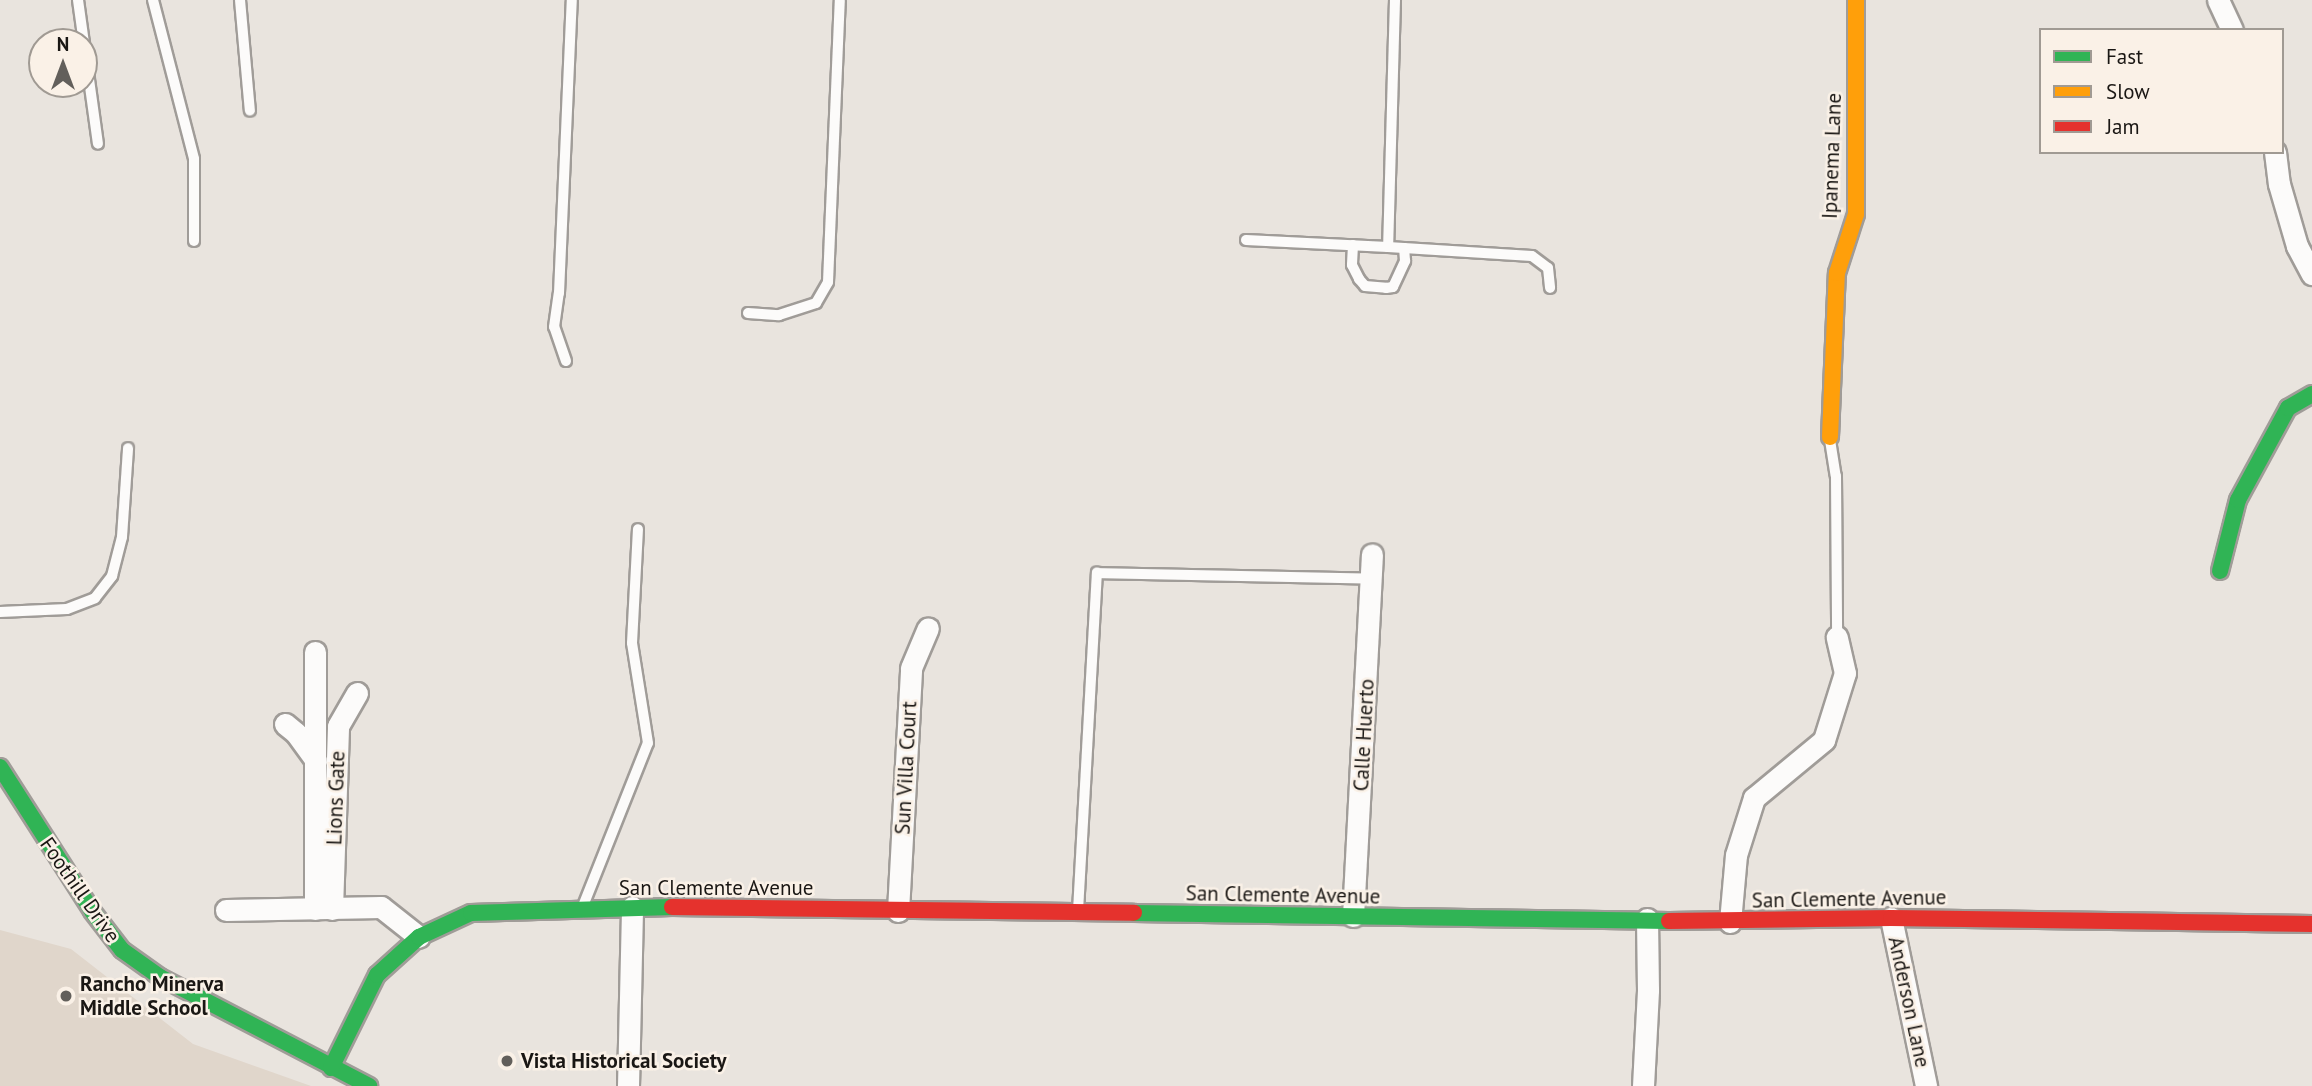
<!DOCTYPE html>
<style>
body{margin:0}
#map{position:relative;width:2312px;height:1086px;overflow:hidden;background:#e9e4de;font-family:"PT Sans",sans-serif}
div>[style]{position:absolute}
.built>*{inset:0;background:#e0d6cb}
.roads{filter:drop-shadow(2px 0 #a09c98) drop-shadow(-2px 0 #a09c98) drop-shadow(0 2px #a09c98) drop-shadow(0 -2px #a09c98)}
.lane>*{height:10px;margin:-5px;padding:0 5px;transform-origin:5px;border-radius:5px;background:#fcfbfa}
.street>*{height:21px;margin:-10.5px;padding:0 10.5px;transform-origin:10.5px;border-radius:10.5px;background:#fcfbfa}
.fast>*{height:16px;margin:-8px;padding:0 8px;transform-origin:8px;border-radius:8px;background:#30b455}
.slow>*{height:16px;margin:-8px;padding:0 8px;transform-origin:8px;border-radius:8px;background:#ff9f0a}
.jam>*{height:16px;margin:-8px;padding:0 8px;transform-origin:8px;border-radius:8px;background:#e5322d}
.dots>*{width:19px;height:19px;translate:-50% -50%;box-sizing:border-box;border:4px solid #faf1e7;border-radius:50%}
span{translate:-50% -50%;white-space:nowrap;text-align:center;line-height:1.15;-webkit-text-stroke:5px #faf1e7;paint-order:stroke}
.street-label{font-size:21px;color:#1a1714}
.poi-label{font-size:21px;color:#1a1714;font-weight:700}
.left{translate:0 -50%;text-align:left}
.legend{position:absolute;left:2039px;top:28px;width:245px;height:126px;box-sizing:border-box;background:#faf1e7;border:2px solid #a09a93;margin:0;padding:9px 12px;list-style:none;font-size:21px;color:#1a1714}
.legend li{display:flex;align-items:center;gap:14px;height:35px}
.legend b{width:35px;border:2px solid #a09a93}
.north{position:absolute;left:28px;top:28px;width:70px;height:70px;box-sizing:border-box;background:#faf1e7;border:2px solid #a09a93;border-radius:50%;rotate:0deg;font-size:19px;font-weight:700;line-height:28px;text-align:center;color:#1a1714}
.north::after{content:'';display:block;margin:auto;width:24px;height:32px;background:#625f5b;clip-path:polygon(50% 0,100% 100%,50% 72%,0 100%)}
</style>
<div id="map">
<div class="built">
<i style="clip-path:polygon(0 930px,71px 949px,193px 1044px,311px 1086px,0 1086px)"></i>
</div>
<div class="roads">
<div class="lane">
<i style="left:78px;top:0;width:145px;rotate:82.1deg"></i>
<i style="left:153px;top:0;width:164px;rotate:75.5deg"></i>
<i style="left:194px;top:159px;width:82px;rotate:90deg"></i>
<i style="left:240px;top:0;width:111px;rotate:84.9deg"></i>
<i style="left:1395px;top:0;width:247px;rotate:91.6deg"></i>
<i style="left:1388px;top:247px;width:144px;rotate:3.6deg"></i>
<i style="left:1532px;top:256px;width:20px;rotate:37deg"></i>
<i style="left:1548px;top:268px;width:20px;rotate:84deg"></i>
<i style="left:1246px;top:240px;width:142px;rotate:2.8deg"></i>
<i style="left:1353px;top:245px;width:20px;rotate:93deg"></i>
<i style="left:1352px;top:265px;width:16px;rotate:63deg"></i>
<i style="left:1359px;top:279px;width:9px;rotate:49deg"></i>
<i style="left:1365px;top:286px;width:21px;rotate:5deg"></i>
<i style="left:1386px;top:288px;width:7px;rotate:-8deg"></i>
<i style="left:1393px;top:287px;width:29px;rotate:-65deg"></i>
<i style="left:1405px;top:261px;width:13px;rotate:-94deg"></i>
<i style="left:748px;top:313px;width:31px;rotate:4deg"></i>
<i style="left:779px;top:315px;width:39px;rotate:-18deg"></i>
<i style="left:816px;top:303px;width:24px;rotate:-60deg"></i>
<i style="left:828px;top:282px;width:282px;rotate:-87.6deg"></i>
<i style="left:566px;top:361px;width:36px;rotate:-109deg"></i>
<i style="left:554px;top:327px;width:34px;rotate:-82deg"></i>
<i style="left:559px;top:293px;width:293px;rotate:-87.5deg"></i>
<i style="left:1830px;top:440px;width:36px;rotate:81deg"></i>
<i style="left:1836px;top:476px;width:161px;rotate:89.6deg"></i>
<i style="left:0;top:612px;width:67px;rotate:-2.6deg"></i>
<i style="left:67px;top:609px;width:30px;rotate:-21deg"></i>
<i style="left:95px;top:598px;width:28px;rotate:-52deg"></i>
<i style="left:112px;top:576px;width:40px;rotate:-75.6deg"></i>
<i style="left:122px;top:537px;width:89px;rotate:-86.1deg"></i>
<i style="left:583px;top:906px;width:175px;rotate:-68.3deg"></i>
<i style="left:648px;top:743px;width:101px;rotate:-99.1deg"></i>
<i style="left:632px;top:643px;width:114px;rotate:-87deg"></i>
<i style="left:1078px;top:911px;width:339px;rotate:-86.8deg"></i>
<i style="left:1097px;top:573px;width:275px;rotate:1.2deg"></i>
</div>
<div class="street">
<i style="left:2218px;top:0;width:33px;rotate:65deg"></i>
<i style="left:2275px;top:152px;width:32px;rotate:83deg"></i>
<i style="left:2279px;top:184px;width:65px;rotate:73.8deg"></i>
<i style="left:2297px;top:246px;width:32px;rotate:62deg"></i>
<i style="left:315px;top:652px;width:257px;rotate:90deg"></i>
<i style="left:285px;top:724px;width:14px;rotate:39deg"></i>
<i style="left:296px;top:733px;width:34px;rotate:54deg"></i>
<i style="left:332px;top:909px;width:183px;rotate:-88.1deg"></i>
<i style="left:338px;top:726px;width:38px;rotate:-60deg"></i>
<i style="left:226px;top:910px;width:155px;rotate:-1.1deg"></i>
<i style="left:381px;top:907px;width:48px;rotate:38.3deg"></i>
<i style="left:898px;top:911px;width:243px;rotate:-86.9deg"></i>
<i style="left:911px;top:668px;width:43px;rotate:-67deg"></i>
<i style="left:1353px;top:916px;width:362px;rotate:-87deg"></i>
<i style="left:1891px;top:918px;width:172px;rotate:78.2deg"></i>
<i style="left:1730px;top:922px;width:67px;rotate:-84.9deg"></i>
<i style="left:1736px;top:855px;width:60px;rotate:-72.5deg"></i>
<i style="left:1754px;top:798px;width:91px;rotate:-39.6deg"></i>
<i style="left:1824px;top:740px;width:70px;rotate:-72.6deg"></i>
<i style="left:1845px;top:673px;width:37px;rotate:-103deg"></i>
<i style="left:628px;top:1086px;width:179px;rotate:-88.7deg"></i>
<i style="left:1643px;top:1086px;width:96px;rotate:-87deg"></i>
<i style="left:1648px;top:990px;width:71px;rotate:-90.8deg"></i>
</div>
<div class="fast">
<i style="left:2220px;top:571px;width:73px;rotate:-75.8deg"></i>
<i style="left:2238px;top:500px;width:105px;rotate:-61.5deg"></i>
<i style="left:2288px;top:408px;width:28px;rotate:-30deg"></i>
<i style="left:0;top:767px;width:171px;rotate:57.4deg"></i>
<i style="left:92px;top:911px;width:49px;rotate:52.4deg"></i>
<i style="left:122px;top:950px;width:47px;rotate:35.4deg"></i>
<i style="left:160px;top:977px;width:236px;rotate:27.5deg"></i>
<i style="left:1134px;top:913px;width:535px;rotate:0.86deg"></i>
<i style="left:331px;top:1068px;width:104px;rotate:-63.7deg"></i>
<i style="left:377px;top:975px;width:57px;rotate:-42.1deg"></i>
<i style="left:419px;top:937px;width:57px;rotate:-24.8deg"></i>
<i style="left:471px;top:913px;width:201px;rotate:-1.7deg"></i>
</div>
<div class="slow">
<i style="left:1830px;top:437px;width:164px;rotate:-87.6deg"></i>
<i style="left:1837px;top:273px;width:62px;rotate:-72.1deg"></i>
<i style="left:1856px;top:214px;width:214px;rotate:-90deg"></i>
</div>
<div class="jam">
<i style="left:672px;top:907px;width:462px;rotate:0.7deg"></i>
<i style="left:1669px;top:921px;width:222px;rotate:-0.8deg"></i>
<i style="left:1891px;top:918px;width:421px;rotate:0.8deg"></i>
</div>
</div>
<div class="dots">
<i style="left:66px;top:996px;background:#625f5b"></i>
<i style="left:507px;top:1061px;background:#625f5b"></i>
</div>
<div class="street-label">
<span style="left:1832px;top:156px;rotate:-88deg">Ipanema Lane</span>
<span style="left:1364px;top:735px;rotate:-87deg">Calle Huerto</span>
<span style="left:906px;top:768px;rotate:-87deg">Sun Villa Court</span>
<span style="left:336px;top:798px;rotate:-88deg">Lions Gate</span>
<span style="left:716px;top:888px">San Clemente Avenue</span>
<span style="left:80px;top:890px;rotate:55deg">Foothill Drive</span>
<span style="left:1283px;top:895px;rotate:1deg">San Clemente Avenue</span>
<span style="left:1849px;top:899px;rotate:-1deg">San Clemente Avenue</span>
<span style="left:1909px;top:1002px;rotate:78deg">Anderson Lane</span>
</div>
<div class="poi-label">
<span class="left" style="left:80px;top:996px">Rancho Minerva<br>Middle School</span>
<span class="left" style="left:521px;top:1061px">Vista Historical Society</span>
</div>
<ul class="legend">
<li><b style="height:9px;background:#30b455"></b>Fast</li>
<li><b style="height:9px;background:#ff9f0a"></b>Slow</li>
<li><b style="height:9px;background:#e5322d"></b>Jam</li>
</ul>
<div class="north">N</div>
</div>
